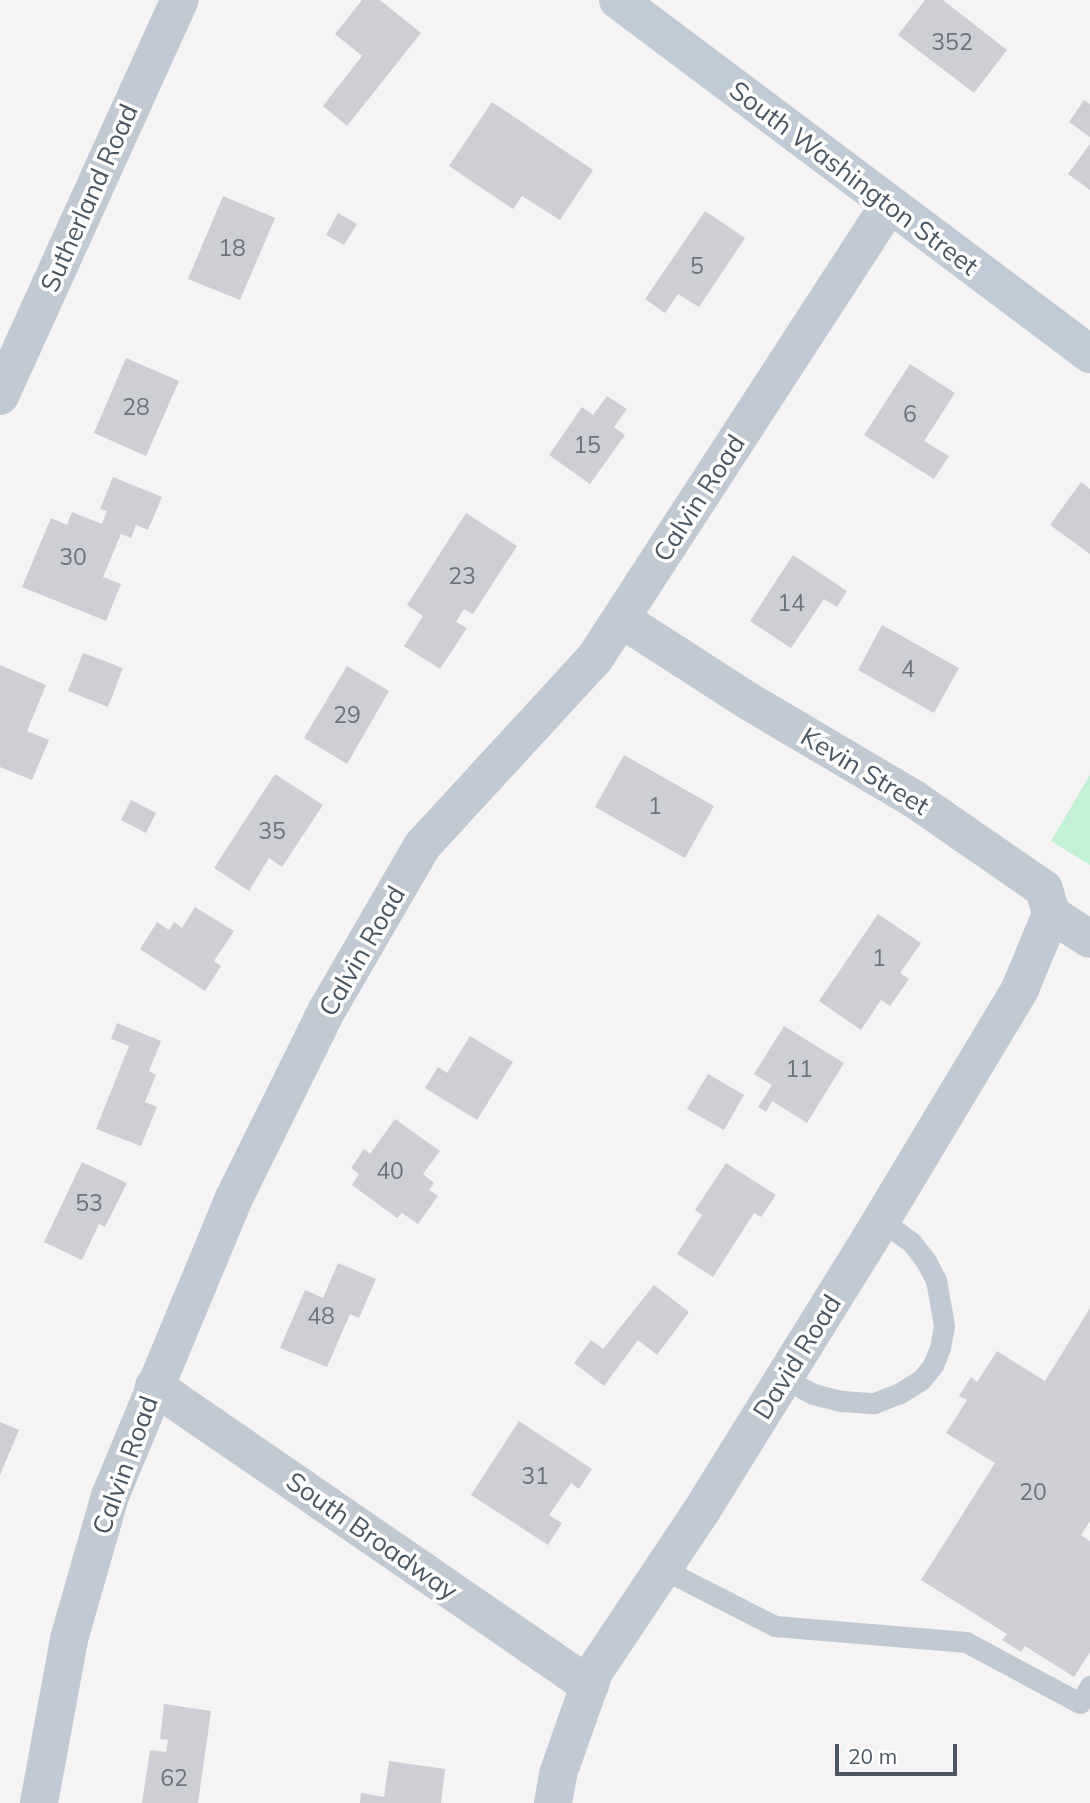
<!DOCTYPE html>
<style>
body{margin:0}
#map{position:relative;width:1090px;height:1803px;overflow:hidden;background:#f5f3f3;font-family:Mulish,sans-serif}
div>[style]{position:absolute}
.green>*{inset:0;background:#c3f1d5}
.building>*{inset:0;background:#cdcfd5}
.service>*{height:21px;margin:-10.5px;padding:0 10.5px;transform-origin:10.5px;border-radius:10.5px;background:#c1cad2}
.minor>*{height:38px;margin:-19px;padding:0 19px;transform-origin:19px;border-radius:19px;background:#c1cad2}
.secondary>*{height:38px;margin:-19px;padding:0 19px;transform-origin:19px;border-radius:19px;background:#c1cbd6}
span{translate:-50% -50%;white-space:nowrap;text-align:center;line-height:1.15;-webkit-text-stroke:7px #fff;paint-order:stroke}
.number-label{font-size:23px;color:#6b747e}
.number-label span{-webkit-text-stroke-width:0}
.street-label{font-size:26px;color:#4a5661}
.scale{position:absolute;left:835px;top:1744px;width:122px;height:32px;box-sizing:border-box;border:4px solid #4a5661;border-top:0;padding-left:9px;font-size:21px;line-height:24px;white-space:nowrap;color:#4a5661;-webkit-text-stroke:5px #fff;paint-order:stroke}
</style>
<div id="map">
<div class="green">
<i style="clip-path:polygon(1090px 775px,1090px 865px,1051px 841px)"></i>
</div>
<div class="building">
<i style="clip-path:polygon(362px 0,380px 0,421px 33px,347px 126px,323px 106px,362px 56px,335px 34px)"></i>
<i style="clip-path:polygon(925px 0,943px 0,1007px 50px,974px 93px,898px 35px)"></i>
<i style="clip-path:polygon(1084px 100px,1090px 104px,1090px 137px,1069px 122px)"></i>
<i style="clip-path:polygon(492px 102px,593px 170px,560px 220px,522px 196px,513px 209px,449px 166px)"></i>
<i style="clip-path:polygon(1090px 144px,1090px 190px,1068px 174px)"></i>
<i style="clip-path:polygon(223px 196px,275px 218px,240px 300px,188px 279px)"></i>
<i style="clip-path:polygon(705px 211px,745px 238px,699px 307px,678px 294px,665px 313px,645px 299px)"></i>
<i style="clip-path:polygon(338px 213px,357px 224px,344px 245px,326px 235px)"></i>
<i style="clip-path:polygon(126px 358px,179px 381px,146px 456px,94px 433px)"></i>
<i style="clip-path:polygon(910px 364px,955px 393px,924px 441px,949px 456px,934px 479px,864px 435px)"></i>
<i style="clip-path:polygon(607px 396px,627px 409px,614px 427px,625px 435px,590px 484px,549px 455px,582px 407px,593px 415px)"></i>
<i style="clip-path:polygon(113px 477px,162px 497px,148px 530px,136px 525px,131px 538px,121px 534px,103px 577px,121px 584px,106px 621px,22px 587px,51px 518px,67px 525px,72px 512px,102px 524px,107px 511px,100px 509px)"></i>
<i style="clip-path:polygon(1081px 482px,1090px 489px,1090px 554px,1050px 525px)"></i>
<i style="clip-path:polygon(466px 513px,517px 546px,473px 614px,464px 609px,456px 622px,467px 628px,440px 669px,404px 646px,423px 616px,407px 605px)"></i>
<i style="clip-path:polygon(793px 555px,847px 591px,837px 607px,824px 599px,791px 648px,750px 621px)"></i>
<i style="clip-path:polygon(882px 625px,959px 668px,934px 713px,858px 670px)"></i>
<i style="clip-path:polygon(83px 653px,123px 668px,108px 707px,68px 691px)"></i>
<i style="clip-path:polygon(0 665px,46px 685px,27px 731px,49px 740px,32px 780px,0 767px)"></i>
<i style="clip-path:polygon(347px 666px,389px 691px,347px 764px,304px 738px)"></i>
<i style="clip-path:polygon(624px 755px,714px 806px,685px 858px,595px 807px)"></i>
<i style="clip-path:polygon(275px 774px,323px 805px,282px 867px,269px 858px,249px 891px,214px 868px)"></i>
<i style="clip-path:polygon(131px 800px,156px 813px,146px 833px,121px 820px)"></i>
<i style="clip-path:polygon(195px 907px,234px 931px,214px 961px,221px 966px,205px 991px,140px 949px,157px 922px,169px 930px,174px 922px,182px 928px)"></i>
<i style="clip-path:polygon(878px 914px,921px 943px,900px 973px,909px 979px,890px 1006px,881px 1000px,861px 1030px,819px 1001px)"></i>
<i style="clip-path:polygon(117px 1023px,161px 1041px,149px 1071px,156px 1075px,145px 1102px,157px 1107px,141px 1146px,96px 1129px,129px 1046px,111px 1039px)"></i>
<i style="clip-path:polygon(784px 1026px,844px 1063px,807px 1123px,772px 1101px,766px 1112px,758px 1107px,772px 1085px,754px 1074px)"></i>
<i style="clip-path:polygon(470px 1036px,513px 1062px,477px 1120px,425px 1088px,438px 1067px,447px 1073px)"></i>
<i style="clip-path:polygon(708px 1074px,744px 1095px,724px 1130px,687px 1109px)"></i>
<i style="clip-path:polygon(395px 1119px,440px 1151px,423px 1174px,434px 1183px,429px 1190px,438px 1196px,418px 1224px,402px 1213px,397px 1218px,352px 1185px,359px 1174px,351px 1168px,364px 1149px,370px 1154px)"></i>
<i style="clip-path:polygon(82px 1162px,127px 1183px,105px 1227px,99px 1224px,82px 1260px,44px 1242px)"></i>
<i style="clip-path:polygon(726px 1163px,776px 1195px,761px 1217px,754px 1213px,713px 1277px,677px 1254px,702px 1215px,695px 1210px)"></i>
<i style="clip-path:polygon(338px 1263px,376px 1279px,359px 1318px,350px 1314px,327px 1367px,280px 1348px,305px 1290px,323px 1298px)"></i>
<i style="clip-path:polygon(654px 1285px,689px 1312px,657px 1355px,638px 1340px,604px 1386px,574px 1363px,591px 1340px,603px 1349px)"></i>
<i style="clip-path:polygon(1090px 1308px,1090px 1521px,1081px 1535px,1090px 1541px,1090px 1652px,1074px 1677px,1025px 1646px,1021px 1652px,1002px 1640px,1007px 1634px,921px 1580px,995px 1463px,946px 1433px,967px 1400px,959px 1396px,971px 1377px,977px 1382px,997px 1351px,1045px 1381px)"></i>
<i style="clip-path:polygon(519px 1421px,592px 1469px,579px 1489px,571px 1483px,549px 1515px,562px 1523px,548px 1545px,471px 1495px)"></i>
<i style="clip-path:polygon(0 1422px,19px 1430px,0 1475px)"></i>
<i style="clip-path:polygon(164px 1704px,211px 1711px,198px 1803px,142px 1803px,150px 1750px,166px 1752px,168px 1740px,160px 1739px)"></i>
<i style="clip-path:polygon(389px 1761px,445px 1769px,441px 1803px,360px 1803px,361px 1793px,384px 1797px)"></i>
</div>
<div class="service">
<i style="left:784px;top:1378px;width:33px;rotate:29deg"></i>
<i style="left:813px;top:1394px;width:30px;rotate:14deg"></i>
<i style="left:842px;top:1401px;width:32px;rotate:4deg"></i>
<i style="left:874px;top:1403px;width:28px;rotate:-21deg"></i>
<i style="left:900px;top:1393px;width:25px;rotate:-32deg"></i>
<i style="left:921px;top:1380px;width:19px;rotate:-51deg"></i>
<i style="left:933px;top:1365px;width:18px;rotate:-68deg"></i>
<i style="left:940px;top:1348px;width:23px;rotate:-80deg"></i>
<i style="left:944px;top:1325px;width:46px;rotate:-100.1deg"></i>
<i style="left:936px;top:1280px;width:21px;rotate:-118deg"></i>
<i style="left:926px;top:1261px;width:24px;rotate:-128deg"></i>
<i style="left:911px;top:1242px;width:37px;rotate:-144deg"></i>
<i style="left:663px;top:1569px;width:126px;rotate:27deg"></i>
<i style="left:775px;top:1626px;width:192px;rotate:4.8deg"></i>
<i style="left:966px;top:1642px;width:129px;rotate:28.2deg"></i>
<i style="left:1080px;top:1703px;width:20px;rotate:-60deg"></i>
</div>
<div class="minor">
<i style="left:0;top:396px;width:435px;rotate:-65.6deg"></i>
<i style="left:621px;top:619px;width:153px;rotate:32.8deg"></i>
<i style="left:750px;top:702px;width:191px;rotate:30.6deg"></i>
<i style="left:914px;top:799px;width:158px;rotate:34.7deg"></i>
<i style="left:1044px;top:889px;width:26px;rotate:74deg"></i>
<i style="left:1051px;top:914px;width:46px;rotate:32.7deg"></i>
<i style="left:154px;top:1386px;width:529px;rotate:34.53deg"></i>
<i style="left:39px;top:1803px;width:167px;rotate:-79.6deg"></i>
<i style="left:69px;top:1639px;width:149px;rotate:-74deg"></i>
<i style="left:110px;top:1496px;width:321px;rotate:-67.4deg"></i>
<i style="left:233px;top:1200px;width:212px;rotate:-63.7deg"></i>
<i style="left:327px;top:1010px;width:190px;rotate:-59.9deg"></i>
<i style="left:422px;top:846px;width:255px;rotate:-47.4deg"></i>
<i style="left:595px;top:658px;width:540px;rotate:-57.02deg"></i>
<i style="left:553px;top:1803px;width:29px;rotate:-80deg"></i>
<i style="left:558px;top:1774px;width:108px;rotate:-70.6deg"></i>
<i style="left:594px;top:1672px;width:195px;rotate:-56.3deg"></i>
<i style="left:702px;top:1510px;width:319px;rotate:-58.2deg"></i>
<i style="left:870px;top:1239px;width:292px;rotate:-59deg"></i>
<i style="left:1020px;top:989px;width:81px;rotate:-67.5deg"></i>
</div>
<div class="secondary">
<i style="left:618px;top:0;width:590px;rotate:36.87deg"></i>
</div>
<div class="number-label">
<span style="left:952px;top:42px">352</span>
<span style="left:232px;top:248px">18</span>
<span style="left:697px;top:266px">5</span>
<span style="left:136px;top:407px">28</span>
<span style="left:910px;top:414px">6</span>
<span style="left:587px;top:445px">15</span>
<span style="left:73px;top:557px">30</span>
<span style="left:462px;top:576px">23</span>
<span style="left:791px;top:603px">14</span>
<span style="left:908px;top:669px">4</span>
<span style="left:347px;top:715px">29</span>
<span style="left:655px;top:806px">1</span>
<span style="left:272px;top:831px">35</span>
<span style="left:879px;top:958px">1</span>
<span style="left:799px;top:1069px">11</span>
<span style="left:390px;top:1171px">40</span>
<span style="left:89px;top:1203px">53</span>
<span style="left:321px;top:1316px">48</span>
<span style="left:535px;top:1476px">31</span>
<span style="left:1033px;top:1492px">20</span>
<span style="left:174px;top:1778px">62</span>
</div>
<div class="street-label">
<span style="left:854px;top:178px;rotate:37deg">South Washington Street</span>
<span style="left:89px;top:198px;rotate:-66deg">Sutherland Road</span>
<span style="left:699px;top:498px;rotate:-57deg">Calvin Road</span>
<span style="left:865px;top:771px;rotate:31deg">Kevin Street</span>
<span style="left:362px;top:951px;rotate:-60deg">Calvin Road</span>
<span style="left:797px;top:1357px;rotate:-58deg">David Road</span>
<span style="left:125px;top:1465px;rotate:-70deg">Calvin Road</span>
<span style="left:372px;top:1536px;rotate:35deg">South Broadway</span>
</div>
<div class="scale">20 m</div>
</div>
